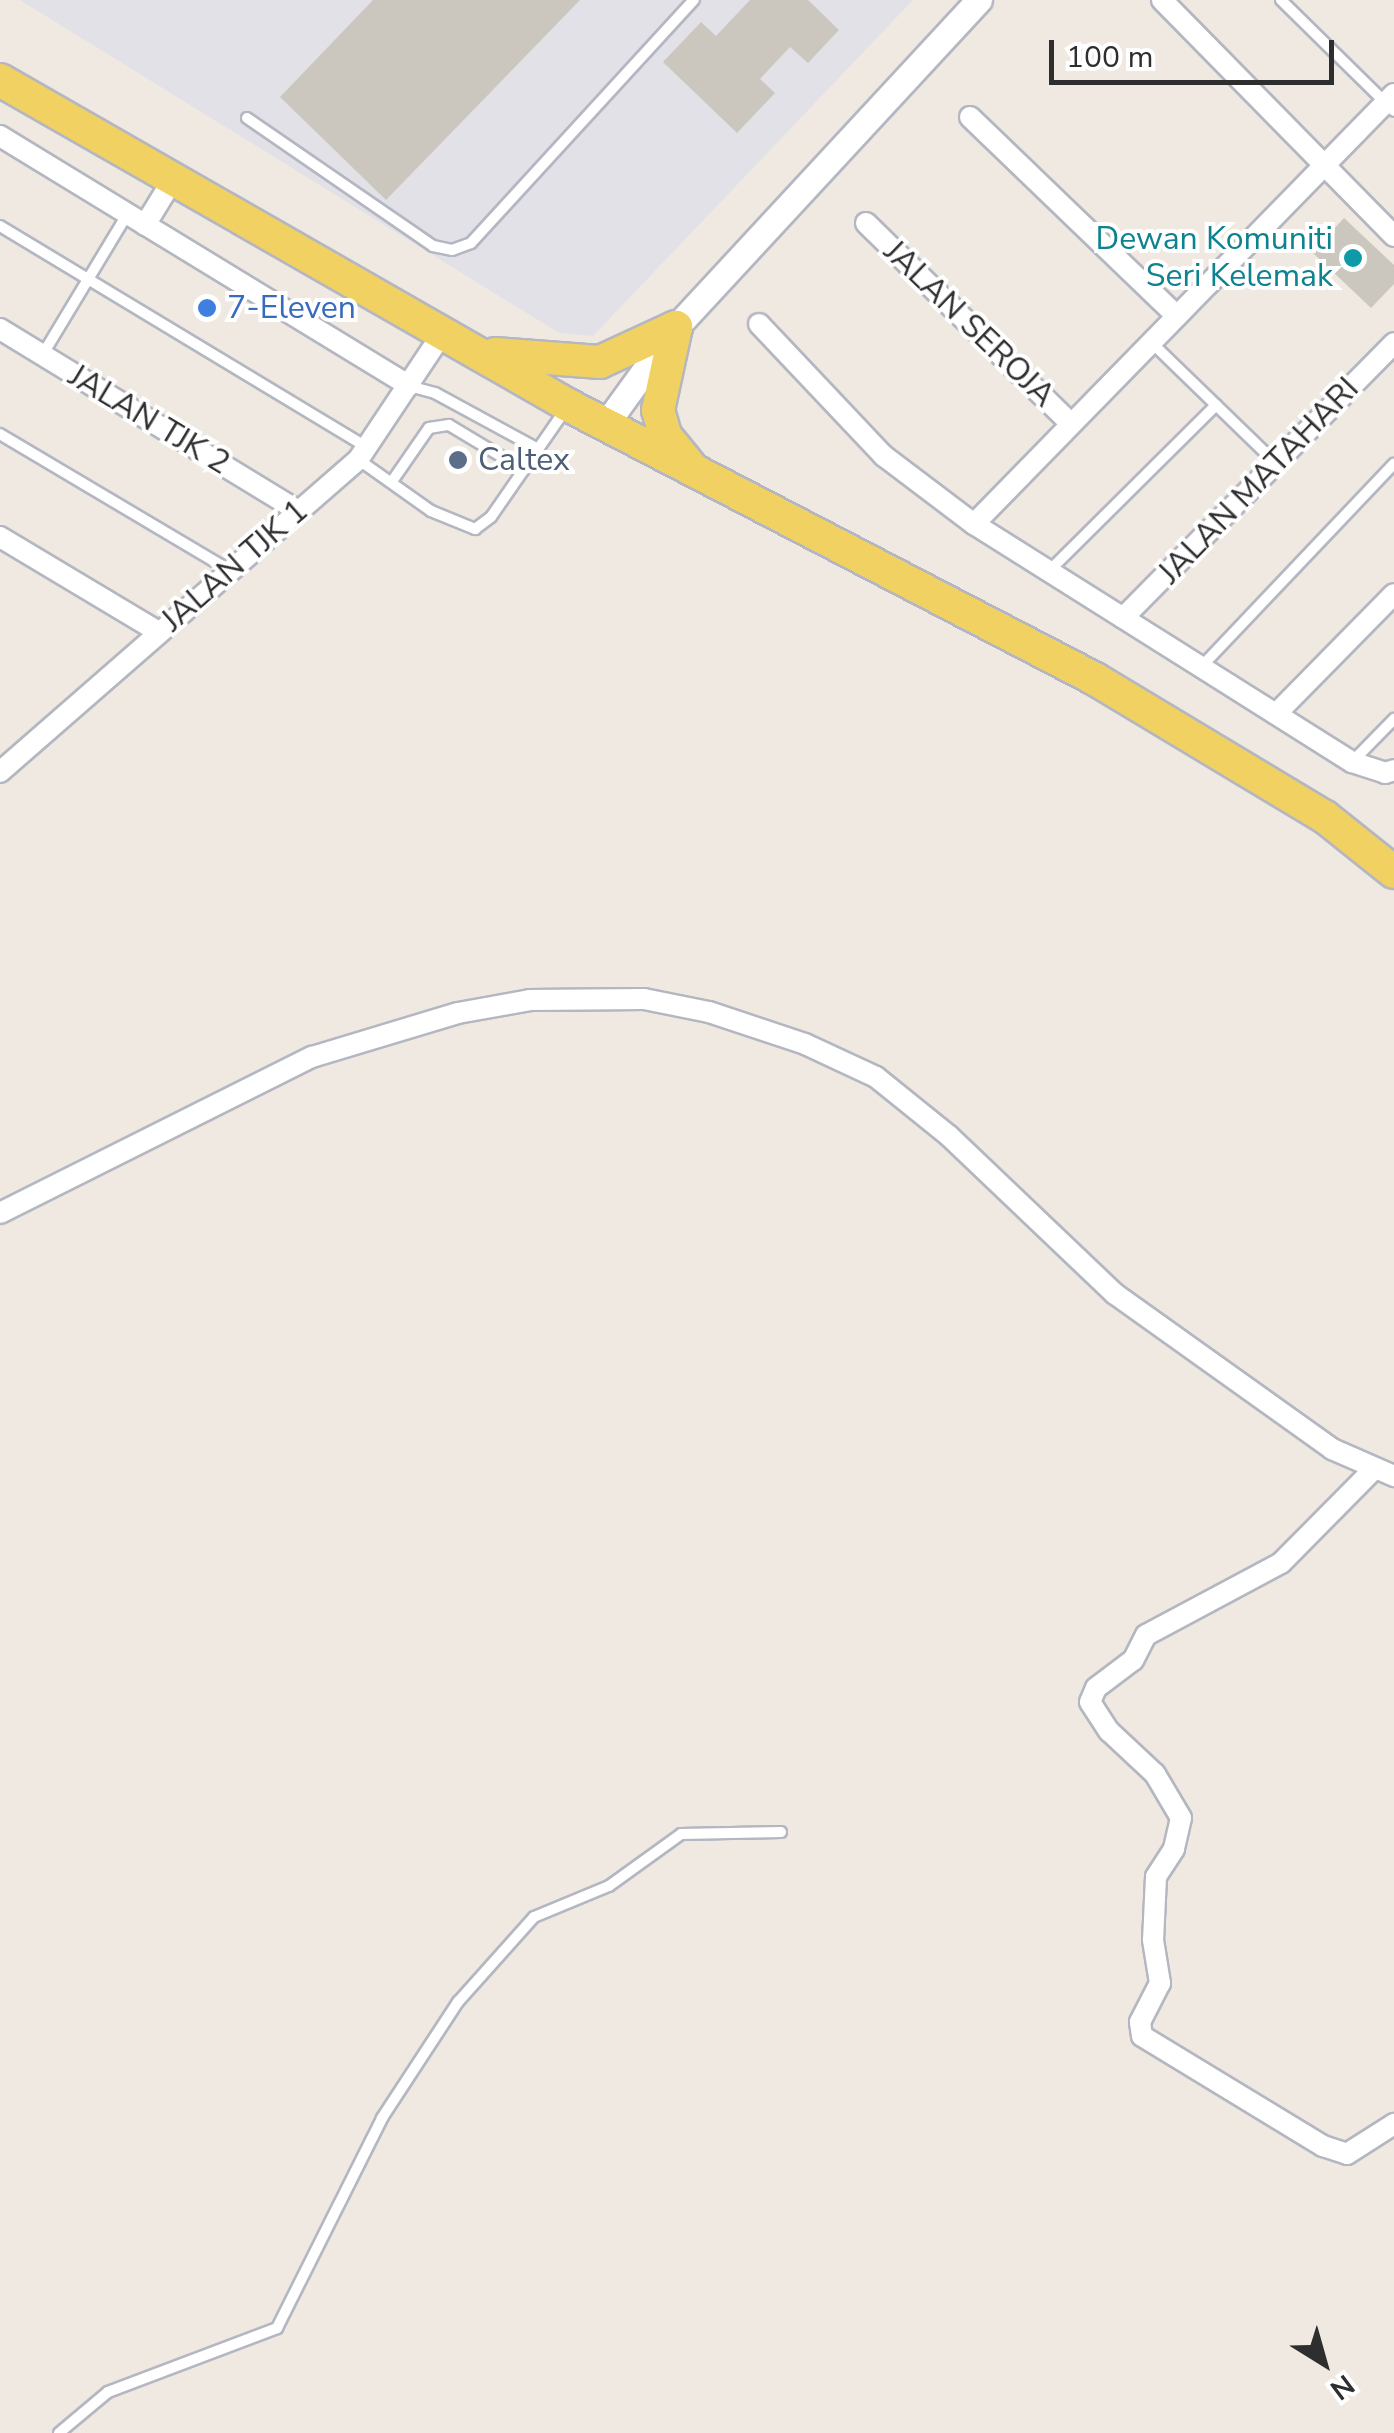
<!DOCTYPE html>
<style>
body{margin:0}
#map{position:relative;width:1394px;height:2433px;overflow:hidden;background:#efe9e1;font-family:"Nunito Sans",sans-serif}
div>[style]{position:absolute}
.industrial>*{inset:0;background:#e3e1e8}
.building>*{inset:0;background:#cbc7bf}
.roads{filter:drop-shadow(2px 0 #b4b7c1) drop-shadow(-2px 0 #b4b7c1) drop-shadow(0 2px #b4b7c1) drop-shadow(0 -2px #b4b7c1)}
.service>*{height:10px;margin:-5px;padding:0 5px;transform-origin:5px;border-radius:5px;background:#fff}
.minor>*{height:20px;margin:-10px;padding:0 10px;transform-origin:10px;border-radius:10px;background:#fff}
.tertiary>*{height:25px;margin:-12.5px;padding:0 12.5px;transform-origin:12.5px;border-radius:12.5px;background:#fff}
.primary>*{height:32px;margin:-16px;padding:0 16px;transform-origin:16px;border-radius:16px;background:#f2d163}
.dots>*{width:28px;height:28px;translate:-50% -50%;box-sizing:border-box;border:5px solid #fff;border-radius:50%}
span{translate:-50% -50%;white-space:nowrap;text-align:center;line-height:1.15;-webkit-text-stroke:8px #fff;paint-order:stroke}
.culture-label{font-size:32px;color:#0d838f}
.right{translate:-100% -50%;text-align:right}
.shop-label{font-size:32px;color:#366cbe}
.left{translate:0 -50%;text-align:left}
.street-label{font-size:32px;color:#2e2e2e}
.service-label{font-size:32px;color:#4e5e75}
.north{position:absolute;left:1274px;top:2313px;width:100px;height:100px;-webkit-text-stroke:8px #fff;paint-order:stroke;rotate:143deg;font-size:28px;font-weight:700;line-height:40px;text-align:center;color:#2e2e2e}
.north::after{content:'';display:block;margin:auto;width:35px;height:45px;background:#2e2e2e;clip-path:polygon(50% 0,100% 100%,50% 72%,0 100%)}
.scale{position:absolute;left:1049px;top:40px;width:285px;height:45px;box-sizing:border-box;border:5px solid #2e2e2e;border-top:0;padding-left:12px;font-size:30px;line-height:35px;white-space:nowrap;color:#2e2e2e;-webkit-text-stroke:8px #fff;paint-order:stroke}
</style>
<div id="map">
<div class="industrial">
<i style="clip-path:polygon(20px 0,913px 0,593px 336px,559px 333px)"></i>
</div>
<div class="building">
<i style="clip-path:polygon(373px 0,580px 0,386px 200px,280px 97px)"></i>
<i style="clip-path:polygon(750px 0,808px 0,839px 30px,808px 63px,790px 47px,760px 79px,775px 93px,737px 133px,663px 62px,701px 22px,716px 36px)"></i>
<i style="clip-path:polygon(1344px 218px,1394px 265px,1394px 284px,1371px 308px,1312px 252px)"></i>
</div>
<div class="roads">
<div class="service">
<i style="left:1281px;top:0;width:158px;rotate:44.5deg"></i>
<i style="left:247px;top:118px;width:226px;rotate:34.5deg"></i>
<i style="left:433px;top:246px;width:19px;rotate:12deg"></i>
<i style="left:452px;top:250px;width:20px;rotate:-20deg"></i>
<i style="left:471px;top:243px;width:330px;rotate:-47.5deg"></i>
<i style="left:0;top:226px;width:428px;rotate:31.1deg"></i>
<i style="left:1152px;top:343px;width:173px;rotate:44.1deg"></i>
<i style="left:43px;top:354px;width:162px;rotate:-58.9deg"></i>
<i style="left:409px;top:386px;width:27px;rotate:15deg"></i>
<i style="left:435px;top:393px;width:117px;rotate:28.5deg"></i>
<i style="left:0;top:434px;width:266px;rotate:30.7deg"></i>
<i style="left:359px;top:460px;width:88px;rotate:35.3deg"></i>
<i style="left:431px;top:511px;width:48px;rotate:22.2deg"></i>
<i style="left:475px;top:529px;width:20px;rotate:-37deg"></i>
<i style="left:491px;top:517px;width:130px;rotate:-55.3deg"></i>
<i style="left:393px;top:480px;width:63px;rotate:-55.3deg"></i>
<i style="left:429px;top:428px;width:20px;rotate:-9deg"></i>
<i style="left:449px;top:425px;width:87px;rotate:31deg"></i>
<i style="left:1050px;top:570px;width:234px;rotate:-44.8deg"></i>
<i style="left:1202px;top:666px;width:279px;rotate:-46.5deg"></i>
<i style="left:1353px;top:761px;width:59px;rotate:-45.7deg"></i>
<i style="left:59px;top:2433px;width:64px;rotate:-39.9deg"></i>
<i style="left:108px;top:2392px;width:181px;rotate:-20.7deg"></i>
<i style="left:277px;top:2328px;width:235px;rotate:-63.4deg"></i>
<i style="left:382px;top:2118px;width:139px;rotate:-56.8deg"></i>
<i style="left:458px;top:2002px;width:114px;rotate:-48.2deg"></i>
<i style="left:534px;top:1917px;width:81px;rotate:-22.5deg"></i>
<i style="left:609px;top:1886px;width:89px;rotate:-35.8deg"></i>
<i style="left:681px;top:1834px;width:100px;rotate:-1.1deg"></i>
</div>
<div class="minor">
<i style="left:1162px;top:0;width:331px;rotate:45.5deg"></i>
<i style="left:970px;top:117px;width:287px;rotate:43.9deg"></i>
<i style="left:0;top:136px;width:479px;rotate:31.4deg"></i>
<i style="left:866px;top:223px;width:287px;rotate:44.4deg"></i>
<i style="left:145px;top:225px;width:52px;rotate:-58.5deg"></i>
<i style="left:759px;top:324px;width:182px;rotate:46.6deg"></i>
<i style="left:884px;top:456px;width:113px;rotate:37.1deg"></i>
<i style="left:974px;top:524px;width:447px;rotate:32.2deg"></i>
<i style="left:1352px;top:762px;width:35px;rotate:18deg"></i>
<i style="left:1385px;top:773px;width:9px;rotate:-18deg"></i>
<i style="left:0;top:329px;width:349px;rotate:31.4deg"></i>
<i style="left:974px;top:524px;width:601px;rotate:-45.67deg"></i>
<i style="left:0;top:537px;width:185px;rotate:30.9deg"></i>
<i style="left:1123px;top:618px;width:386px;rotate:-45.4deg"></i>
<i style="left:1276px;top:714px;width:168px;rotate:-45.5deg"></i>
<i style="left:0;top:772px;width:475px;rotate:-41.1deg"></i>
<i style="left:358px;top:460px;width:151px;rotate:-56.3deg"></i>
<i style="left:0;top:1213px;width:349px;rotate:-26.6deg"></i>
<i style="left:312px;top:1057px;width:152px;rotate:-16.8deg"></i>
<i style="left:458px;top:1013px;width:73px;rotate:-10.2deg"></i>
<i style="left:530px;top:1000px;width:114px;rotate:-0.5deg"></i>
<i style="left:644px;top:999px;width:66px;rotate:11.3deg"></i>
<i style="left:709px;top:1012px;width:101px;rotate:18.4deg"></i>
<i style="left:805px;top:1044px;width:78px;rotate:24.9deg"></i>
<i style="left:876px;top:1077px;width:94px;rotate:38.9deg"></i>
<i style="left:949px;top:1136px;width:229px;rotate:43.6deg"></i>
<i style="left:1115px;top:1294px;width:267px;rotate:35.5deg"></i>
<i style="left:1332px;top:1449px;width:68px;rotate:23.5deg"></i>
<i style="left:1373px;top:1470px;width:131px;rotate:134.7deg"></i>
<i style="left:1281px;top:1563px;width:153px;rotate:151.9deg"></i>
<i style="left:1146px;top:1635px;width:28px;rotate:117deg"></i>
<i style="left:1133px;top:1660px;width:46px;rotate:142.9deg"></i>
<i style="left:1096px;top:1688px;width:15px;rotate:113deg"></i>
<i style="left:1090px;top:1702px;width:35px;rotate:57deg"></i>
<i style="left:1109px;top:1731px;width:63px;rotate:43.1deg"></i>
<i style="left:1155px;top:1774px;width:51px;rotate:59.4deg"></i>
<i style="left:1181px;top:1818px;width:32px;rotate:103deg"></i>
<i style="left:1174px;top:1849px;width:33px;rotate:123deg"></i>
<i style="left:1156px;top:1877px;width:63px;rotate:92.7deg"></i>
<i style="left:1153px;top:1940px;width:44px;rotate:80.8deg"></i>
<i style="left:1160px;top:1983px;width:44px;rotate:117.1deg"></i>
<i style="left:1140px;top:2022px;width:14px;rotate:82deg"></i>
<i style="left:1142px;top:2036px;width:212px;rotate:31.3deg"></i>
<i style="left:1323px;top:2146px;width:25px;rotate:18deg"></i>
<i style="left:1347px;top:2154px;width:56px;rotate:-32.6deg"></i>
</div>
<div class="tertiary">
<i style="left:605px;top:425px;width:121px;rotate:-54.1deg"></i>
<i style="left:676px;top:327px;width:446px;rotate:-47.2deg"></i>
</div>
<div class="primary">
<i style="left:0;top:80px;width:654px;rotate:29.78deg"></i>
<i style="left:568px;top:405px;width:594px;rotate:27.47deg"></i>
<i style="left:1095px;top:679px;width:268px;rotate:31deg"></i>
<i style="left:1325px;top:817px;width:88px;rotate:38.6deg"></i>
<i style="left:676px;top:327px;width:85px;rotate:102.2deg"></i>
<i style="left:658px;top:410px;width:26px;rotate:74deg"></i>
<i style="left:665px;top:435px;width:40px;rotate:51deg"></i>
<i style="left:495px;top:354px;width:105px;rotate:4.4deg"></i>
<i style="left:600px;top:362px;width:84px;rotate:-24.7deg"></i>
</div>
</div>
<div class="dots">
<i style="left:1353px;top:258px;background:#0f9aa8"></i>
<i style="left:207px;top:308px;background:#3f7fe0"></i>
<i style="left:458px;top:460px;background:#5c6f8a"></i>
</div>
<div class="culture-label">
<span class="right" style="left:1333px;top:258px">Dewan Komuniti<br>Seri Kelemak</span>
</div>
<div class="shop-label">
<span class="left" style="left:227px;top:308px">7-Eleven</span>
</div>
<div class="street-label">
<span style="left:969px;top:324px;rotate:44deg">JALAN SEROJA</span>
<span style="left:149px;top:420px;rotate:31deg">JALAN TJK 2</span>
<span style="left:1259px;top:481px;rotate:-46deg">JALAN MATAHARI</span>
<span style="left:235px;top:566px;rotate:-41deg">JALAN TJK 1</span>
</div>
<div class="service-label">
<span class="left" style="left:478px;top:460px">Caltex</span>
</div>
<div class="north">N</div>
<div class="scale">100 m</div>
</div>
